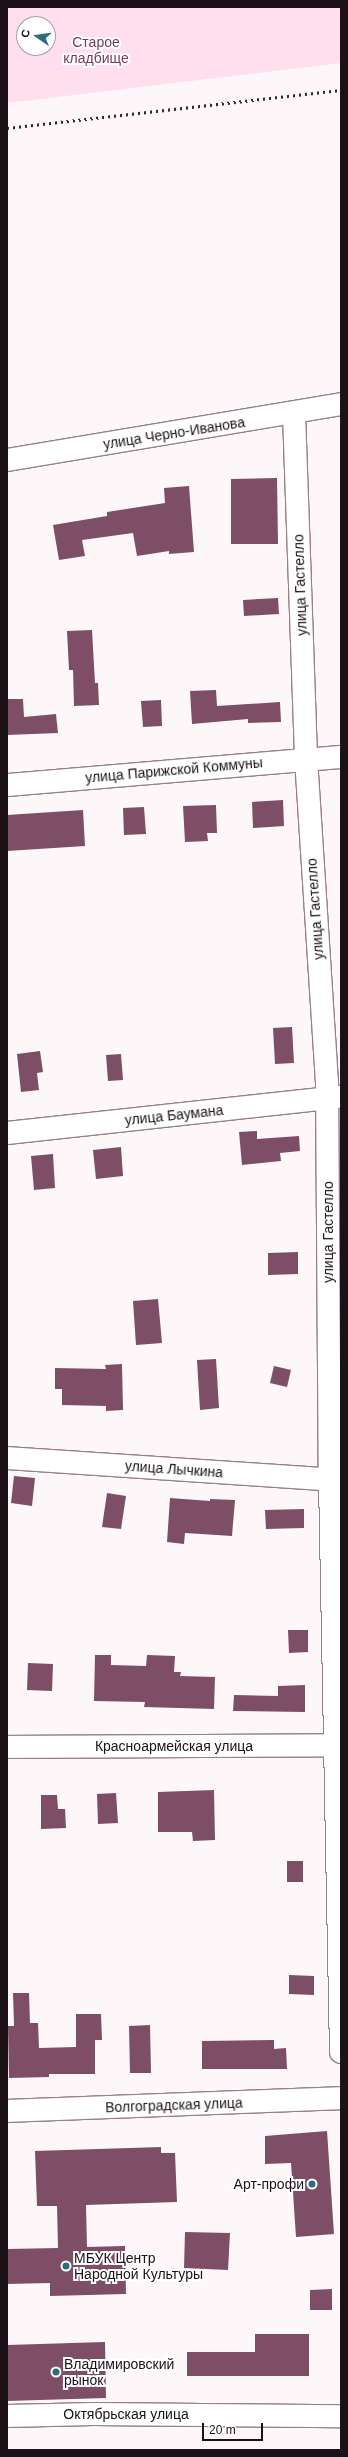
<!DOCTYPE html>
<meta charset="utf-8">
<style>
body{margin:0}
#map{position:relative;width:348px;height:2457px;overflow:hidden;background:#fdf7fa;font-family:Arial,sans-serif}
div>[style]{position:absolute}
.green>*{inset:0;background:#ffdeed}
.building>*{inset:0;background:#7d4e66}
.roads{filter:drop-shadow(1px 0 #997e8b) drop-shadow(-1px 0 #997e8b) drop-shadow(0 1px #997e8b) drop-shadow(0 -1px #997e8b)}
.minor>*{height:22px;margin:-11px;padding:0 11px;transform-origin:11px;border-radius:11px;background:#fff}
.tertiary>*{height:22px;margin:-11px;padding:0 11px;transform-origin:11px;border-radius:11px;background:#fff}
.secondary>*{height:22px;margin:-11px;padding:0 11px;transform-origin:11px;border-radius:11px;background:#fff}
.rail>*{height:3px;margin-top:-1.5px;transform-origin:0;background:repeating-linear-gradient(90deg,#342a2f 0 2px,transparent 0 6px)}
.dots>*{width:11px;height:11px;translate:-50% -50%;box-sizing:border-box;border:2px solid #fff;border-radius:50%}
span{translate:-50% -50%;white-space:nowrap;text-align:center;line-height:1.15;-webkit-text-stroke:4px #fff;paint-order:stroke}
.park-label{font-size:14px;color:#79385b}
.street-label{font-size:14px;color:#1b1116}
.poi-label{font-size:14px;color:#1b1116}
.right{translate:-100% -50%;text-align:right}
.left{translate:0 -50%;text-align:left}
.frame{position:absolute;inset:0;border:8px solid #1b1116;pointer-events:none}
.north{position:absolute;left:16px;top:16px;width:40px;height:40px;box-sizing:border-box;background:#fff;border:1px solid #a4a0a2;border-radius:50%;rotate:283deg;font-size:11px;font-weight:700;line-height:16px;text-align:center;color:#1b1116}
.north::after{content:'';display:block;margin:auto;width:14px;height:18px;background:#2c6c80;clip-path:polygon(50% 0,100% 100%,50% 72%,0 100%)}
.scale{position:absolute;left:202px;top:2423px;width:61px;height:18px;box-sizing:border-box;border:2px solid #1b1116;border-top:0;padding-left:5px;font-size:12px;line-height:14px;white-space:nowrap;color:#1b1116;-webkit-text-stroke:3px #fff;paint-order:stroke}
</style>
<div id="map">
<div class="green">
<i style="clip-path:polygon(evenodd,7px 7px,341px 7px,341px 63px,7px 103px,7px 7px,24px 24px,48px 24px,48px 48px,24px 48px,24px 24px)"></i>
</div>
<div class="building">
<i style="clip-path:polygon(277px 478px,278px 544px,231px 544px,231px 479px)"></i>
<i style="clip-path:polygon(189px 486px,194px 552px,169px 554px,169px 551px,137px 556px,133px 533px,82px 540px,85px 556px,59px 560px,53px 525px,107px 516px,107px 512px,165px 503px,164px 488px)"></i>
<i style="clip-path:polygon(278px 598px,279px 614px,244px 616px,243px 600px)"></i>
<i style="clip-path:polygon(92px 630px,95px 683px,98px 683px,99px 705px,74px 706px,73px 670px,69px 670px,67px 631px)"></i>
<i style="clip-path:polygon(216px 690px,217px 706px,280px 702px,281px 722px,248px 723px,248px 719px,192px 724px,190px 691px)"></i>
<i style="clip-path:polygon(7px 699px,23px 699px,24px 717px,56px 714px,58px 733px,7px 735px)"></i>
<i style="clip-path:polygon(161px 700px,162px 726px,143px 727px,141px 701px)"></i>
<i style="clip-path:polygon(283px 800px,284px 826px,253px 828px,252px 802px)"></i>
<i style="clip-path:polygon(216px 805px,217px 833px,207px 833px,208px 841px,185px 842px,183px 806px)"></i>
<i style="clip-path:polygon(144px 807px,146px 834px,124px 835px,123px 808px)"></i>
<i style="clip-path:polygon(83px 810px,85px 846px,7px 851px,7px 815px)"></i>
<i style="clip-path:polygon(292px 1027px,294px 1063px,275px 1064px,273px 1028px)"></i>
<i style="clip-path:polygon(40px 1051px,43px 1072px,37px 1073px,39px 1090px,21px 1092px,17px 1054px)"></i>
<i style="clip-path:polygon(121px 1054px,123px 1080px,108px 1081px,106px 1055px)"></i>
<i style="clip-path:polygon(257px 1131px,257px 1139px,299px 1136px,300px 1151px,280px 1153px,281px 1161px,242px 1165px,239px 1132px)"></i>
<i style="clip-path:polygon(121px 1147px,123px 1176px,96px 1179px,93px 1150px)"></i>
<i style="clip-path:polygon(53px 1154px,55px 1188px,34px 1190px,31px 1156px)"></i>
<i style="clip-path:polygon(298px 1252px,298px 1274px,268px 1275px,268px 1253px)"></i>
<i style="clip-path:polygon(158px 1299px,162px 1343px,136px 1345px,133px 1301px)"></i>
<i style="clip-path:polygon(216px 1359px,219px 1408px,200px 1410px,197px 1360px)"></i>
<i style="clip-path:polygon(122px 1364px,123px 1410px,106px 1411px,106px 1406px,62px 1405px,62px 1389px,55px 1389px,55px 1368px,106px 1369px,105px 1365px)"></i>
<i style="clip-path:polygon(274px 1366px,291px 1370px,287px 1387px,270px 1383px)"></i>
<i style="clip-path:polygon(14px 1476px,35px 1478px,32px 1506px,11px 1503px)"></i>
<i style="clip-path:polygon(107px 1493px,126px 1496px,121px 1529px,102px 1527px)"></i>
<i style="clip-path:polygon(170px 1498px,210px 1501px,210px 1499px,235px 1500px,232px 1536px,185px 1533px,184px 1544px,167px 1542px)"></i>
<i style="clip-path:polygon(304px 1509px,304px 1528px,266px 1529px,265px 1510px)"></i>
<i style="clip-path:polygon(288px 1630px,308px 1630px,308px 1652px,289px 1653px)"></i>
<i style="clip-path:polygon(95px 1655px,111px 1655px,111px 1665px,146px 1666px,147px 1655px,175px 1656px,174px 1672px,181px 1672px,180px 1676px,215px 1677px,214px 1709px,144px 1707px,145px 1702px,94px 1701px)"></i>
<i style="clip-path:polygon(28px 1663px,53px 1664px,52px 1691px,27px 1690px)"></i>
<i style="clip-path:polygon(305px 1685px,305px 1712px,233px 1711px,234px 1695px,278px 1696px,278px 1686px)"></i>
<i style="clip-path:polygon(214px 1790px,215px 1840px,193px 1841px,192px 1832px,158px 1832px,158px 1792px)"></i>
<i style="clip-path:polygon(116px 1793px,118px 1823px,98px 1824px,97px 1794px)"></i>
<i style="clip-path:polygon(41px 1795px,57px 1795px,58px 1809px,65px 1809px,66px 1828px,41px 1829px)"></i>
<i style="clip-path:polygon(287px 1861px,303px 1861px,303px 1882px,287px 1882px)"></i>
<i style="clip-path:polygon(289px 1975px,314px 1976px,314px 1995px,289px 1994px)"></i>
<i style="clip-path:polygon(13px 1993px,29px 1993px,30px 2023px,38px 2023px,39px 2048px,76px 2047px,76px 2014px,101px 2014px,102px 2040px,95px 2040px,95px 2074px,49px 2074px,49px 2077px,9px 2078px,8px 2026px,14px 2026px)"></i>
<i style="clip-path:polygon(150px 2025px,151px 2073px,130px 2073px,129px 2026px)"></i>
<i style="clip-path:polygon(274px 2040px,274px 2049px,286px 2048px,287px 2069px,202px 2069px,202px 2041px)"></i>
<i style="clip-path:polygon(327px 2131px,334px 2234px,296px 2237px,291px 2163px,265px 2164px,265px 2136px)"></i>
<i style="clip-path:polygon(161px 2147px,161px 2153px,175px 2153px,177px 2202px,86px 2205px,87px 2247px,125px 2246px,126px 2294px,50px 2296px,50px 2283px,7px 2284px,7px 2249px,58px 2248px,57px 2206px,37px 2206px,35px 2151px)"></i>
<i style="clip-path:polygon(185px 2232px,230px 2233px,228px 2270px,184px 2268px)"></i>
<i style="clip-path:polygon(332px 2289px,332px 2310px,310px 2310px,310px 2290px)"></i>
<i style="clip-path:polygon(255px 2334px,309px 2334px,309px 2376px,187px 2376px,187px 2352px,255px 2352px)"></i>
<i style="clip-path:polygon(105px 2342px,106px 2398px,7px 2401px,7px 2345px)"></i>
</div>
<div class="roads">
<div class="minor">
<i style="left:294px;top:413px;width:345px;rotate:88deg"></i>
<i style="left:306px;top:758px;width:325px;rotate:86.3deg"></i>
<i style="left:327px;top:1082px;width:398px;rotate:89.6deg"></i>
<i style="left:330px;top:1480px;width:572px;rotate:88.9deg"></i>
<i style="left:7px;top:785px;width:335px;rotate:-4.8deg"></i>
<i style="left:7px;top:1133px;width:335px;rotate:-6.2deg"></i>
<i style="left:7px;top:1458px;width:335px;rotate:3.8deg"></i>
<i style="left:7px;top:1747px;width:334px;rotate:-0.3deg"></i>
<i style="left:7px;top:2416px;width:86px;rotate:-1.3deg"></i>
<i style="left:93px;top:2414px;width:248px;rotate:0.5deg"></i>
</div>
<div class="tertiary">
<i style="left:7px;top:2111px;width:334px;rotate:-2.2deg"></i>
</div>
<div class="secondary">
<i style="left:7px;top:460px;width:339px;rotate:-9.5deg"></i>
</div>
</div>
<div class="rail">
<i style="left:7px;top:128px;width:336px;rotate:-6.5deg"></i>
</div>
<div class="dots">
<i style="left:312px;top:2184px;background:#2c6c80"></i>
<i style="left:66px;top:2266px;background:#2c6c80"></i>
<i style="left:56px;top:2372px;background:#2c6c80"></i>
</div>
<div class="park-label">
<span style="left:96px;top:50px">Старое<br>кладбище</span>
</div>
<div class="street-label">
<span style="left:174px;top:433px;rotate:-9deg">улица Черно-Иванова</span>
<span style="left:300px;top:585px;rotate:-92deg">улица Гастелло</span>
<span style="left:174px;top:770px;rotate:-5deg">улица Парижской Коммуны</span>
<span style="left:315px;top:909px;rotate:-94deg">улица Гастелло</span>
<span style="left:174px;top:1115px;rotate:-6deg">улица Баумана</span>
<span style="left:328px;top:1232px;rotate:-90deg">улица Гастелло</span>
<span style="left:174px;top:1469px;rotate:4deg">улица Лычкина</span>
<span style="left:174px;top:1746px">Красноармейская улица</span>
<span style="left:174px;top:2105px;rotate:-2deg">Волгоградская улица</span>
<span style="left:126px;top:2414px">Октябрьская улица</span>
</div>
<div class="poi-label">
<span class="right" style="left:304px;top:2184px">Арт-профи</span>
<span class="left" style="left:74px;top:2266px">МБУК Центр<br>Народной Культуры</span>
<span class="left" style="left:64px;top:2372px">Владимировский<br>рынок</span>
</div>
<div class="frame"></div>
<div class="north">С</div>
<div class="scale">20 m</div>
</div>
